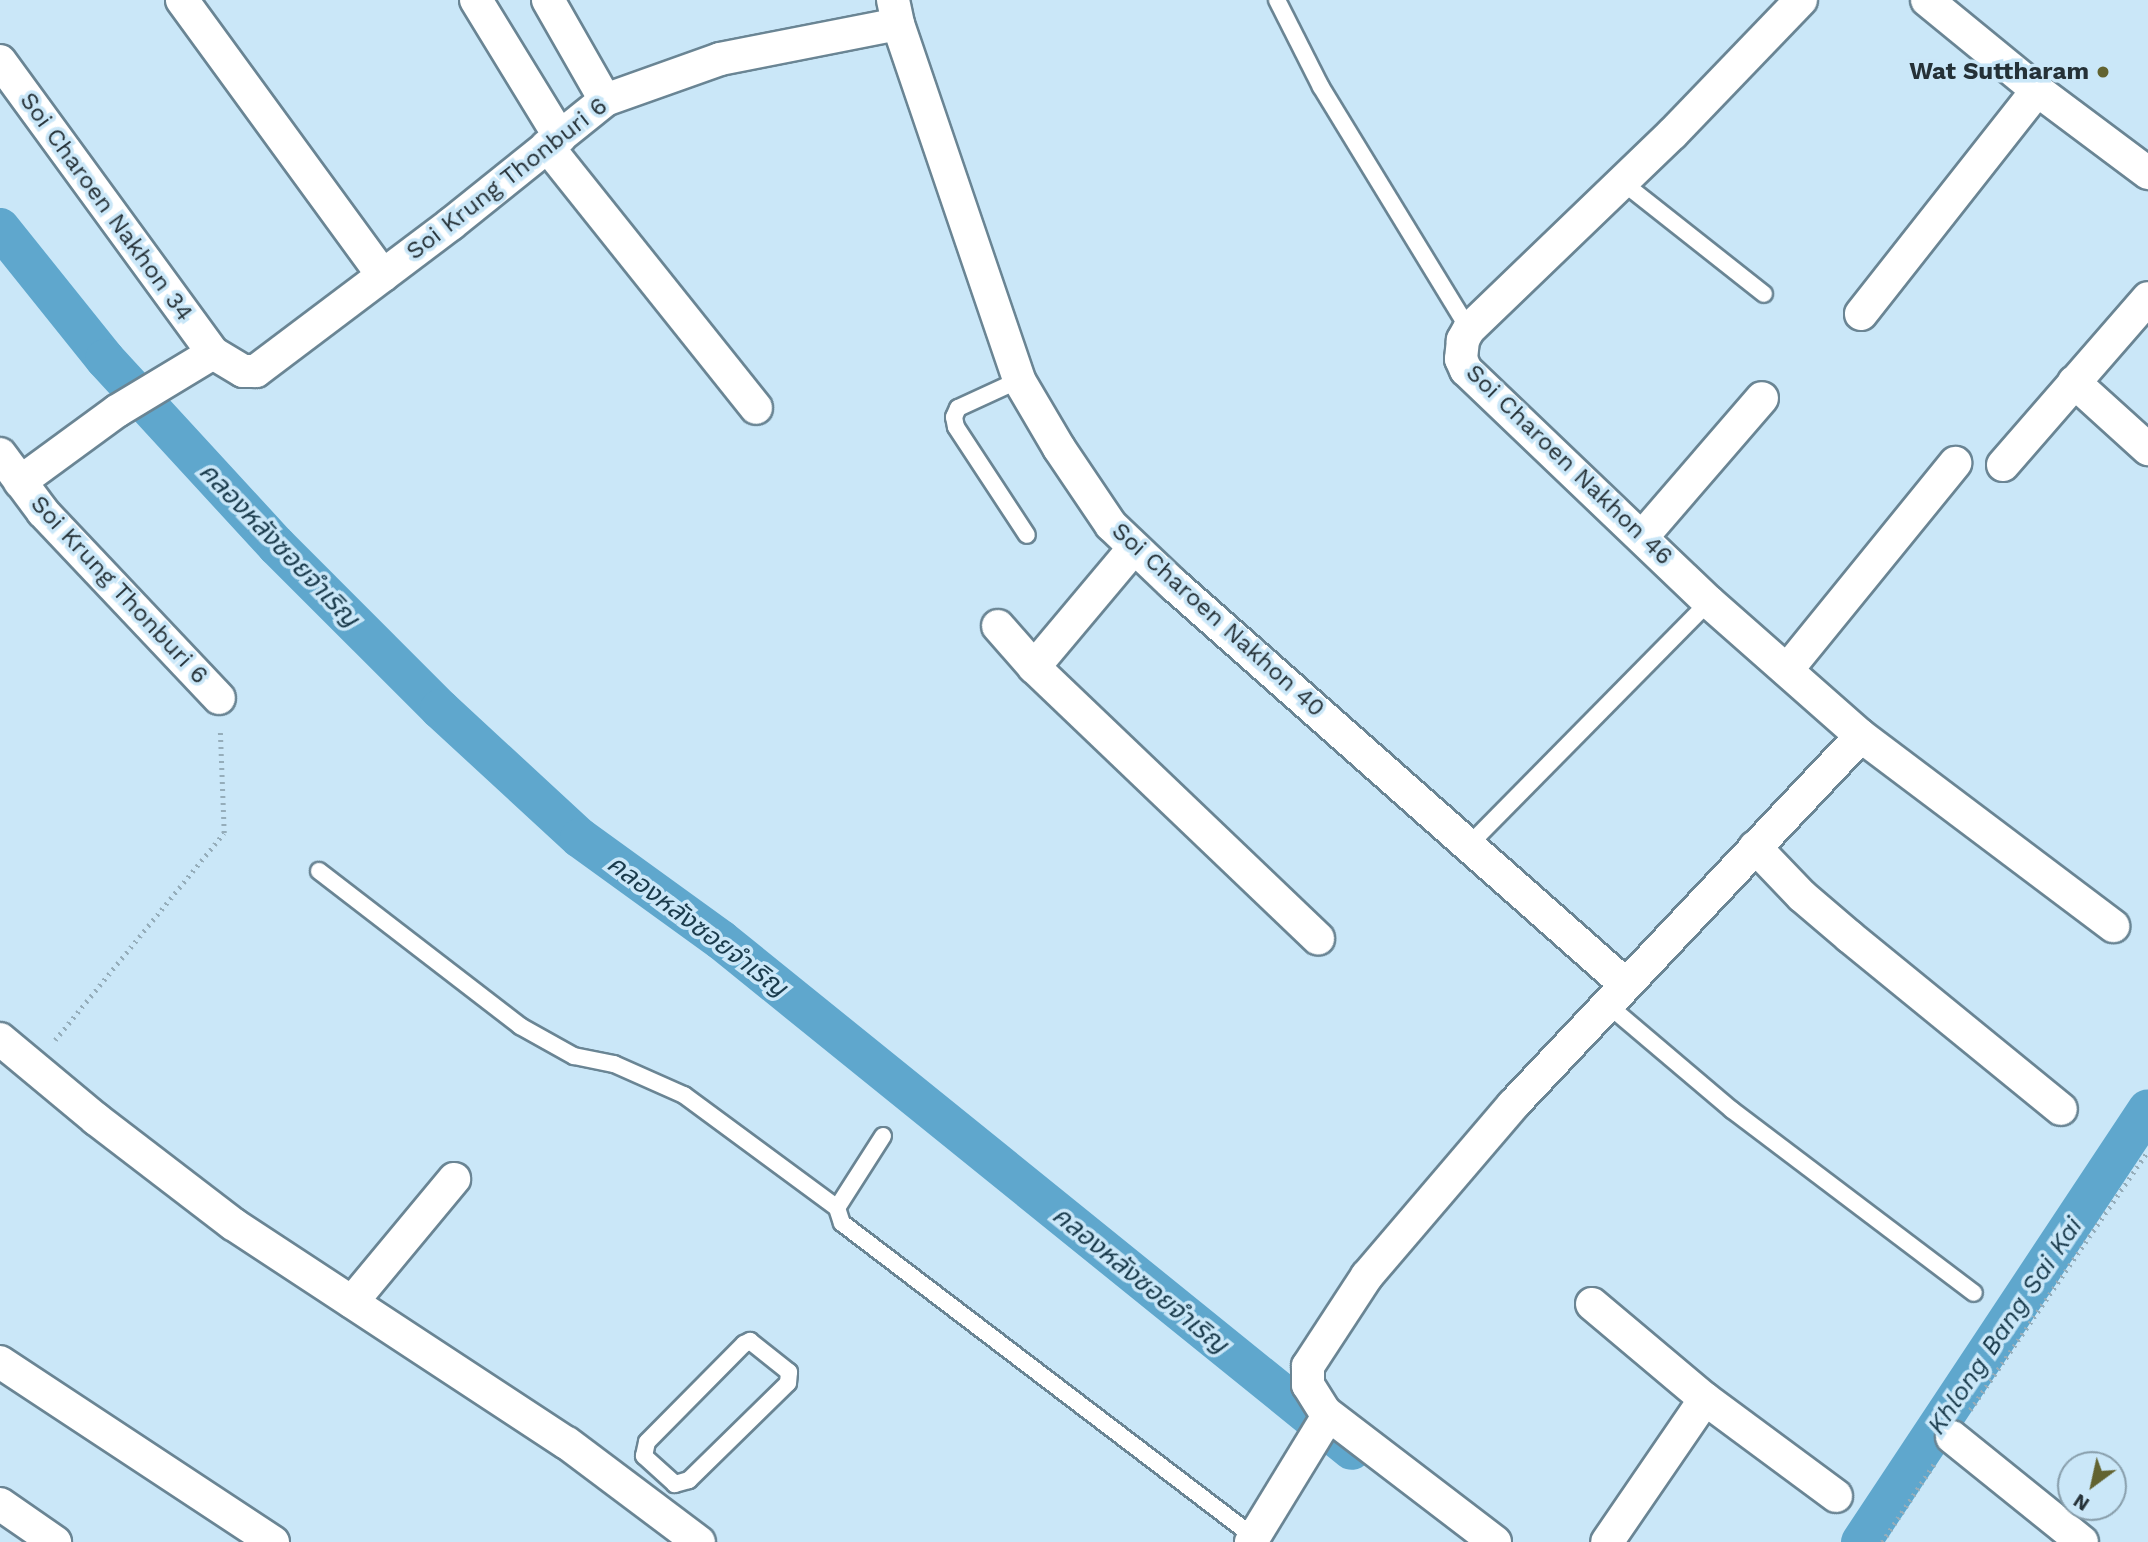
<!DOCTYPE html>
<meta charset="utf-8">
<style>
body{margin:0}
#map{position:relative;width:2148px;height:1542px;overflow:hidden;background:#cae7f8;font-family:"Work Sans","Noto Sans Thai",sans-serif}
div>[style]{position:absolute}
.canal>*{height:40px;margin:-20px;padding:0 20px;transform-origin:20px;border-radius:20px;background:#5fa7cd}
.path>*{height:4.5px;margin-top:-2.25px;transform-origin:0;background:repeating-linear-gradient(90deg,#95adba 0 2px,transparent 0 7px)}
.roads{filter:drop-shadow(2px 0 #6a8594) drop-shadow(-2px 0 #6a8594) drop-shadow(0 2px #6a8594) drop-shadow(0 -2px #6a8594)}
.service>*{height:16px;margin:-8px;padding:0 8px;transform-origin:8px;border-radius:8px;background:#fff}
.minor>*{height:32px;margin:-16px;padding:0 16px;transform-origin:16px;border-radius:16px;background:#fff}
.dots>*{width:19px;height:19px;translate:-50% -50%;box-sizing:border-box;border:4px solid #cae7f8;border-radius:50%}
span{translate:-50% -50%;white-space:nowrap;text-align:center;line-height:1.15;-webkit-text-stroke:7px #cae7f8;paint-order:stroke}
.poi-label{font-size:24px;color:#253137;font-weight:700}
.right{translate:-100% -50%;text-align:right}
.street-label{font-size:24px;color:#253137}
.water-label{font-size:26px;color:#1a3b4c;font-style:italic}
.north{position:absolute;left:2057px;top:1451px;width:70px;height:70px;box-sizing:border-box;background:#cae7f8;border:2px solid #889eab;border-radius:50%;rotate:213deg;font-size:19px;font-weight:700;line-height:28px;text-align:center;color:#253137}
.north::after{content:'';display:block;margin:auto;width:24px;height:32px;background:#626330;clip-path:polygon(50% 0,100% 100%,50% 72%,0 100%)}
</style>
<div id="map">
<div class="canal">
<i style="left:0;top:228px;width:168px;rotate:51.3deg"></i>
<i style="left:105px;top:359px;width:254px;rotate:47.4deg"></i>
<i style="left:277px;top:546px;width:231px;rotate:45deg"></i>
<i style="left:440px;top:709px;width:190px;rotate:42.7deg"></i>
<i style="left:580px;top:838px;width:174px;rotate:35.9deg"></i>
<i style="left:721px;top:940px;width:811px;rotate:38.95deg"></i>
<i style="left:1861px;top:1542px;width:519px;rotate:-56.46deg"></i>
</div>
<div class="path">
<i style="left:55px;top:1040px;width:267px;rotate:-50.8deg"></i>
<i style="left:224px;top:833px;width:102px;rotate:-92.2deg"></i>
<i style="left:1970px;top:1410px;width:314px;rotate:-55.5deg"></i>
<i style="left:1882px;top:1542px;width:94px;rotate:-56.3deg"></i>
</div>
<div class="roads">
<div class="service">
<i style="left:1277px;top:0;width:97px;rotate:63.2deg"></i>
<i style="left:1321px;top:87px;width:284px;rotate:58.6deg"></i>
<i style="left:1621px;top:181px;width:182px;rotate:38.3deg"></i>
<i style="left:1019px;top:380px;width:67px;rotate:155.3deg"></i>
<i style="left:958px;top:408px;width:10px;rotate:114deg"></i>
<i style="left:954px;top:417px;width:10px;rotate:79deg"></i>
<i style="left:956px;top:427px;width:129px;rotate:56.7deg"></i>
<i style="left:1469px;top:845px;width:342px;rotate:-45.4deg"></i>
<i style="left:319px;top:871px;width:254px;rotate:37.6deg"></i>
<i style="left:520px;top:1026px;width:62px;rotate:29.1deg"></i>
<i style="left:574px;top:1056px;width:41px;rotate:11.3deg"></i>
<i style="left:614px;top:1064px;width:77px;rotate:23.9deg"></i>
<i style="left:684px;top:1095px;width:190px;rotate:36.4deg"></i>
<i style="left:1607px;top:1004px;width:164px;rotate:40.3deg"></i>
<i style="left:1732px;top:1110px;width:303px;rotate:37.1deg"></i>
<i style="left:883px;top:1136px;width:85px;rotate:122.6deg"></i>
<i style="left:837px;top:1208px;width:16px;rotate:72deg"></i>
<i style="left:842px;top:1223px;width:518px;rotate:37.31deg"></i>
<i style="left:750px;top:1341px;width:50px;rotate:38.5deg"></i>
<i style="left:789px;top:1372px;width:11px;rotate:95deg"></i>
<i style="left:788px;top:1383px;width:139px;rotate:135.6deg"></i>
<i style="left:689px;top:1480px;width:15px;rotate:164deg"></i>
<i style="left:675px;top:1484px;width:42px;rotate:-137.9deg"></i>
<i style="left:644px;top:1456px;width:14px;rotate:-78deg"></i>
<i style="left:647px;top:1442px;width:138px;rotate:-45.3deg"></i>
<i style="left:744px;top:1344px;width:7px;rotate:-27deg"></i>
</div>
<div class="minor">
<i style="left:182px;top:0;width:341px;rotate:53.9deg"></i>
<i style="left:476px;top:0;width:161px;rotate:58.5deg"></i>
<i style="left:548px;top:0;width:115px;rotate:60.3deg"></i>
<i style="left:893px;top:0;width:25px;rotate:78deg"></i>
<i style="left:898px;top:24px;width:376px;rotate:71.2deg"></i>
<i style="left:1019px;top:380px;width:79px;rotate:59.5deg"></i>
<i style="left:1059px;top:448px;width:93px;rotate:56deg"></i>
<i style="left:1111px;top:525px;width:86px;rotate:43.6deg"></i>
<i style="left:1173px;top:584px;width:604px;rotate:41.51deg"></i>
<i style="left:1801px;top:0;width:185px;rotate:133.9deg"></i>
<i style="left:1673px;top:133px;width:283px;rotate:136.1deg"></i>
<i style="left:1469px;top:329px;width:13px;rotate:119deg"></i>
<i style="left:1463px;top:340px;width:19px;rotate:96deg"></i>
<i style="left:1461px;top:359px;width:12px;rotate:66deg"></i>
<i style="left:1466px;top:370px;width:336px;rotate:43.7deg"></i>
<i style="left:1709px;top:602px;width:203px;rotate:41.4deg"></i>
<i style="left:1861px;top:736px;width:316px;rotate:37deg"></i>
<i style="left:1927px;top:0;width:142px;rotate:39.3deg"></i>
<i style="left:2037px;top:90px;width:139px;rotate:36.8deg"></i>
<i style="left:0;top:61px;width:361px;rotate:53.9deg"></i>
<i style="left:547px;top:146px;width:335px;rotate:51.4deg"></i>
<i style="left:1861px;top:314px;width:285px;rotate:-51.8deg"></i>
<i style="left:2074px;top:382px;width:100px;rotate:42.2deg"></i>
<i style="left:0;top:454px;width:72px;rotate:53.4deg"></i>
<i style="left:43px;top:512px;width:256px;rotate:46.6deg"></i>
<i style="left:2003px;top:465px;width:221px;rotate:-49deg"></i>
<i style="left:20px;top:482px;width:120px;rotate:-36.2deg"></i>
<i style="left:117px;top:411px;width:112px;rotate:-31.1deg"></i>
<i style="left:213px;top:353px;width:35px;rotate:31deg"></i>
<i style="left:243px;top:371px;width:13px"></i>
<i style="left:256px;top:371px;width:244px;rotate:-37deg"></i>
<i style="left:451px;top:224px;width:198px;rotate:-38.8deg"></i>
<i style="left:605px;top:100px;width:122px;rotate:-19.6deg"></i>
<i style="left:720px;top:59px;width:181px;rotate:-11.1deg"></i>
<i style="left:1643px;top:536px;width:182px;rotate:-49.2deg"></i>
<i style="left:998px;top:626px;width:55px;rotate:48.7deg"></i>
<i style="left:1034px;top:667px;width:393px;rotate:43.7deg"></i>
<i style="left:1034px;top:667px;width:155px;rotate:-50deg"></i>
<i style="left:1787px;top:670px;width:267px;rotate:-50.9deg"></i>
<i style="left:1755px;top:847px;width:68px;rotate:46.2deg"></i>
<i style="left:1802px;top:896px;width:63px;rotate:40.5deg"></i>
<i style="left:1850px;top:937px;width:272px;rotate:39.2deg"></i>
<i style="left:0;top:1039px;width:125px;rotate:39.8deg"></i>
<i style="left:96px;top:1119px;width:173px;rotate:37.5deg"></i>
<i style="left:233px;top:1224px;width:399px;rotate:33.3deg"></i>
<i style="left:567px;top:1443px;width:165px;rotate:36.9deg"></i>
<i style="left:352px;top:1302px;width:160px;rotate:-50.3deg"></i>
<i style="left:1592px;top:1304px;width:148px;rotate:40.1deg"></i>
<i style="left:1705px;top:1399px;width:173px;rotate:124.4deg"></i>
<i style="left:0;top:1362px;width:327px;rotate:33.4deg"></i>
<i style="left:1705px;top:1399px;width:163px;rotate:36.5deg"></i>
<i style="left:1325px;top:1412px;width:214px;rotate:37.4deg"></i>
<i style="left:1952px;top:1437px;width:167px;rotate:38.9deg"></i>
<i style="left:0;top:1504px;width:67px;rotate:34.6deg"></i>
<i style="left:1251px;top:1542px;width:142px;rotate:-58.6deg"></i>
<i style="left:1325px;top:1421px;width:9px;rotate:-90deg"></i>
<i style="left:1325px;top:1412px;width:32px;rotate:-122deg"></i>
<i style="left:1308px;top:1385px;width:19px;rotate:-90deg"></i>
<i style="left:1308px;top:1366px;width:108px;rotate:-56.8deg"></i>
<i style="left:1367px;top:1276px;width:225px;rotate:-49.5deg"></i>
<i style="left:1513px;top:1105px;width:507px;rotate:-46.68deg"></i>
</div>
</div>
<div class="dots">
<i style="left:2103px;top:72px;background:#626330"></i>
</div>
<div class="poi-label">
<span class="right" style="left:2089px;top:72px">Wat Suttharam</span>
</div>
<div class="street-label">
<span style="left:507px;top:179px;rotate:-38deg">Soi Krung Thonburi 6</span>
<span style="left:106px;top:207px;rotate:54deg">Soi Charoen Nakhon 34</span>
<span style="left:1569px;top:465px;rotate:44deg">Soi Charoen Nakhon 46</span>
<span style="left:119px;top:590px;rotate:47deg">Soi Krung Thonburi 6</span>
<span style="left:1218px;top:620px;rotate:42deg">Soi Charoen Nakhon 40</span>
</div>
<div class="water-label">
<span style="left:279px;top:545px;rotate:46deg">คลองหลังซอยจำเริญ</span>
<span style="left:697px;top:926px;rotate:37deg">คลองหลังซอยจำเริญ</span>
<span style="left:1140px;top:1280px;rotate:39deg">คลองหลังซอยจำเริญ</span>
<span style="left:2005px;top:1326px;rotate:-56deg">Khlong Bang Sai Kai</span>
</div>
<div class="north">N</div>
</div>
